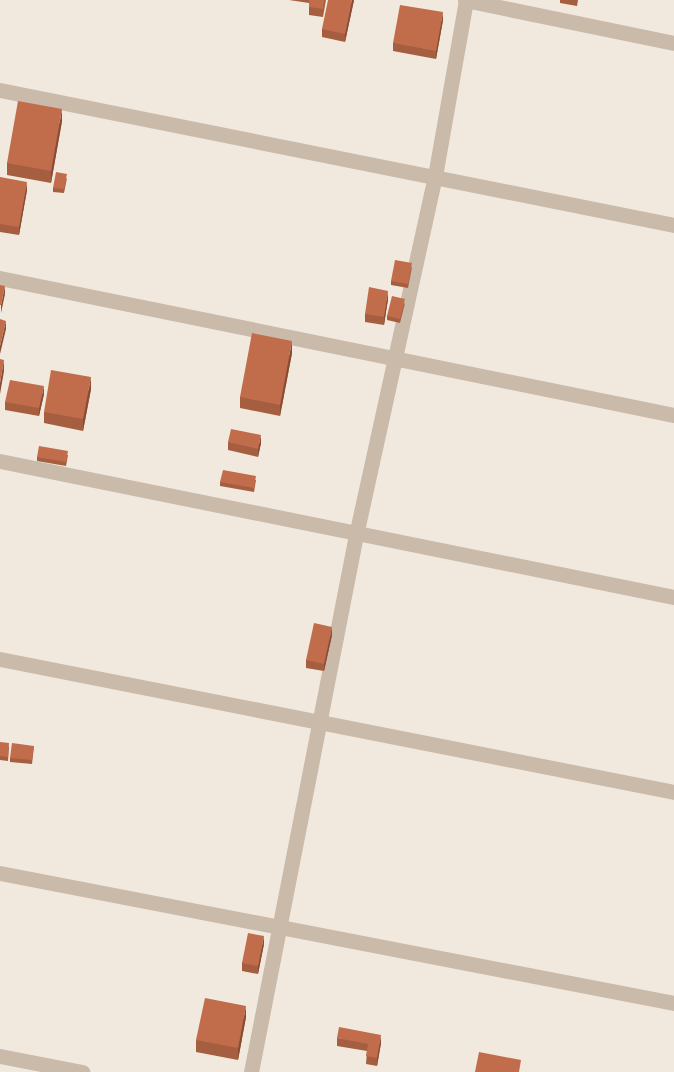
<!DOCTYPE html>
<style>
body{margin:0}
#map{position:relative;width:674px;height:1072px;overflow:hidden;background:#f2e9de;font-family:"PT Sans",sans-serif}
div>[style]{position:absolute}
.street>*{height:15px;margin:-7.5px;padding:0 7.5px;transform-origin:7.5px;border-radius:7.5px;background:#cabaaa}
.wall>*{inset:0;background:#a65e41}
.shaded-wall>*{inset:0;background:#874c35}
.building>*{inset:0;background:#c16d4c}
span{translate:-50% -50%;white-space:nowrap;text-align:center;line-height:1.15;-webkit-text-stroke:4.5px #f9f3ea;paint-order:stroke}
</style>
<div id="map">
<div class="street">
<i style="left:465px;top:0;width:213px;rotate:11.6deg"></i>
<i style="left:0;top:90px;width:687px;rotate:11.33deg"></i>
<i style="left:0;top:278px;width:688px;rotate:11.49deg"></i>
<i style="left:0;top:461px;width:688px;rotate:11.41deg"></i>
<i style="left:0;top:659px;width:687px;rotate:11.16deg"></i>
<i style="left:0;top:873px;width:686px;rotate:10.92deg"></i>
<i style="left:0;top:1056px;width:84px;rotate:11deg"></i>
<i style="left:251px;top:1072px;width:547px;rotate:-78.94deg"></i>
<i style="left:356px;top:535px;width:368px;rotate:-77.6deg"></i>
<i style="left:435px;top:176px;width:179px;rotate:-80deg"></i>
</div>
<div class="wall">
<i style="clip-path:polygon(289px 0,326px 0,323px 17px,309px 15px,309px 3px)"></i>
<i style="clip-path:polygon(354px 0,345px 42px,322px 37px,322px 29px)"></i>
<i style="clip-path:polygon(560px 0,578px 0,577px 6px,560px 3px)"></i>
<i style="clip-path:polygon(443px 20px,436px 59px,393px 51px,393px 43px)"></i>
<i style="clip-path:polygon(62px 121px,51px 183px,7px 175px,7px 163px)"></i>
<i style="clip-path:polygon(0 177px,27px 190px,19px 235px,0 232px)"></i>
<i style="clip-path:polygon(67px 178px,64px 193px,53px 192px,53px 188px)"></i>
<i style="clip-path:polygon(412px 267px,408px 288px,391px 285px,391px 281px)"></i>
<i style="clip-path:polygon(388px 299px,384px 325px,365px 322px,365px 314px)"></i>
<i style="clip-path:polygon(405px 303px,400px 323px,387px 320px,387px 316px)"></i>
<i style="clip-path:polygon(292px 353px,280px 416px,240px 408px,240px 397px)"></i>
<i style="clip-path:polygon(91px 389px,83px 431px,44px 423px,44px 412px)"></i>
<i style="clip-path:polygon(44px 394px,39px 416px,5px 410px,5px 402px)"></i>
<i style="clip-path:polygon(228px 442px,261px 443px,258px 457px,228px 450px)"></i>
<i style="clip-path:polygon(68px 455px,66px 466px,37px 461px,37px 457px)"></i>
<i style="clip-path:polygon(256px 480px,254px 492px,220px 486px,220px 482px)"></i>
<i style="clip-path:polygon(332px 635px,324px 671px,306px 668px,306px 660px)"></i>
<i style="clip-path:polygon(0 742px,9px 747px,8px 761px,0 760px)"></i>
<i style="clip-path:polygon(34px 746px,32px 764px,10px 762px,10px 758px)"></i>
<i style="clip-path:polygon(264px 944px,258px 974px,242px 971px,242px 963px)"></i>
<i style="clip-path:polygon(246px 1017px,238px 1060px,196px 1052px,196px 1040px)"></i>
<i style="clip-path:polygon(337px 1038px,381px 1043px,377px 1066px,366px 1064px,367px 1051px,337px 1046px)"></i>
</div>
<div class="shaded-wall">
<i style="clip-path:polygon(352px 0,354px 0,345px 42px,345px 34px)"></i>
<i style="clip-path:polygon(443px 12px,443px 20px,436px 59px,436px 51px)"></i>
<i style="clip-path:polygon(62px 109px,62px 121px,51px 183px,51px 171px)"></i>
<i style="clip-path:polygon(27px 182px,27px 190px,19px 235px,19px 227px)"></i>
<i style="clip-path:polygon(5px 286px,5px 294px,1px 313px,1px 305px)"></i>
<i style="clip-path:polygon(388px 291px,388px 299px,384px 325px,384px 317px)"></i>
<i style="clip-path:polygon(6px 321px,6px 329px,0 354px,0 346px)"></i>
<i style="clip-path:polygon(292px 341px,292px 353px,280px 416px,280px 405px)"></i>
<i style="clip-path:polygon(4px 360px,4px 371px,0 394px,0 383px)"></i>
<i style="clip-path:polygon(91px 377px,91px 389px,83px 431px,83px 419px)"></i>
<i style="clip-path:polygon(44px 386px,44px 394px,39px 416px,39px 408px)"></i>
<i style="clip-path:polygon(261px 435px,261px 443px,258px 457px,258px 449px)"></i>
<i style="clip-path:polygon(332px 627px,332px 635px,324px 671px,324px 664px)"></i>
<i style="clip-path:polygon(264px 936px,264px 944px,258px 974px,258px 966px)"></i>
<i style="clip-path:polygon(246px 1006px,246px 1017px,238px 1060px,238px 1048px)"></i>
<i style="clip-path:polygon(381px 1035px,381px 1043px,377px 1066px,377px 1058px)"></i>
</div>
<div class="building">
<i style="clip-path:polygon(309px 0,324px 0,323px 9px,309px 7px)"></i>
<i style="clip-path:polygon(328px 0,352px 0,345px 34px,322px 29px)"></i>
<i style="clip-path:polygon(400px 5px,443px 12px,436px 51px,393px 43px)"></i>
<i style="clip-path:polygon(18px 101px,62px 109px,51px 171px,7px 163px)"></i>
<i style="clip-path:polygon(56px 172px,67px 174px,64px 189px,53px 188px)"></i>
<i style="clip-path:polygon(0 177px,27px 182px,19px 227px,0 224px)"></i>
<i style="clip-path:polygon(395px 260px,412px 263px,408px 284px,391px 281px)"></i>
<i style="clip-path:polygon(0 285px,5px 286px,1px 305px,0 305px)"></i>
<i style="clip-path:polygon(369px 287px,388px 291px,384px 317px,365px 314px)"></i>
<i style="clip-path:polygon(392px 296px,405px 299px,400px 319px,387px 316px)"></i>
<i style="clip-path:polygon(0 319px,6px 321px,0 346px)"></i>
<i style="clip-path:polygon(252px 333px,292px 341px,280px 405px,240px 397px)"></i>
<i style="clip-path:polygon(0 359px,4px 360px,0 383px)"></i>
<i style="clip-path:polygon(51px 370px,91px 377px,83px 419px,44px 412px)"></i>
<i style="clip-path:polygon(10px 380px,44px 386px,39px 408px,5px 402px)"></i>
<i style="clip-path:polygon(231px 429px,261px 435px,258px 449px,228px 442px)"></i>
<i style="clip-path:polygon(39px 446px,68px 451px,66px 462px,37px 457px)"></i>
<i style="clip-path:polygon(223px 470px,256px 476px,254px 488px,220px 482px)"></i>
<i style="clip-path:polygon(314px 623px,332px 627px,324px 664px,306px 660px)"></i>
<i style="clip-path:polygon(0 742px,9px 743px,8px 757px,0 756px)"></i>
<i style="clip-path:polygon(12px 743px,34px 746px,32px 760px,10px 758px)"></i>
<i style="clip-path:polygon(248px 933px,264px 936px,258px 966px,242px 963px)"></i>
<i style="clip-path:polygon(205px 998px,246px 1006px,238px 1048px,196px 1040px)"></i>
<i style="clip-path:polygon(339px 1027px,381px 1035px,377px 1058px,366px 1056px,368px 1044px,337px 1038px)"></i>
<i style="clip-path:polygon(479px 1052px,521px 1060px,519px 1072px,475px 1072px)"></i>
</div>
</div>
